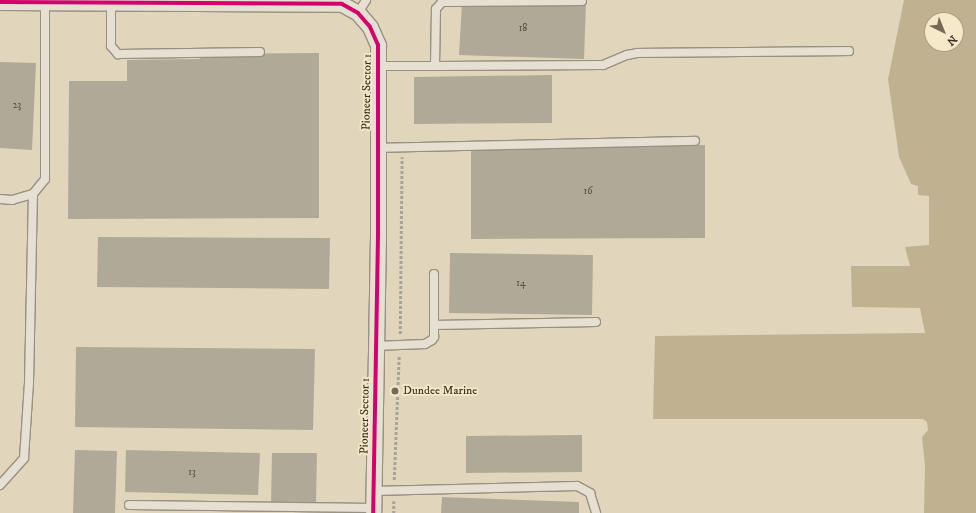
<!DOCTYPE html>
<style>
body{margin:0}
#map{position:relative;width:976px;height:513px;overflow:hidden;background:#e1d6bb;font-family:"IM FELL DW Pica",serif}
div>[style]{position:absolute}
.water>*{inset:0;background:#c0b290}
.building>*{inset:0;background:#b1a997}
.path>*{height:2.5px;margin-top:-1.25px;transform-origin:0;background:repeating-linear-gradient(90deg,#a8a398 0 3px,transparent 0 5px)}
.roads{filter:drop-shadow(1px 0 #989080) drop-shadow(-1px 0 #989080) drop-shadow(0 1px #989080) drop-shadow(0 -1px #989080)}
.service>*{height:8px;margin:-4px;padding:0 4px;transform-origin:4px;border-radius:4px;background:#e6e0d3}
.minor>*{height:15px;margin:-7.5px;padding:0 7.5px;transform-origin:7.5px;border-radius:7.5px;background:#e6e0d3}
.cycleway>*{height:4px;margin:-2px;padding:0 2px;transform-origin:2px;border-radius:2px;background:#d6006c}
.dots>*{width:11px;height:11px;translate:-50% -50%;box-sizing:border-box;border:2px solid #f5e9c9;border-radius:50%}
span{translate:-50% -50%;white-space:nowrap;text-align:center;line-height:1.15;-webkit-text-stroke:3.5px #f5e9c9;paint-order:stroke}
.number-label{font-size:10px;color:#584e3e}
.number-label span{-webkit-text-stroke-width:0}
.street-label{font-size:12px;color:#3a2f21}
.poi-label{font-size:12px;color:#3a2f21}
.left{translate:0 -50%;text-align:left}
.north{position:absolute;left:924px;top:12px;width:40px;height:40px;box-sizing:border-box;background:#f5e9c9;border:1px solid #aa9f86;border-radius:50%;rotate:137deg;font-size:11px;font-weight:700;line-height:16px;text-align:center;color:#3a2f21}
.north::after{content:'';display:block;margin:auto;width:14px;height:18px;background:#746957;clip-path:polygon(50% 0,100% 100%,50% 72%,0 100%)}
</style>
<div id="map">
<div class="water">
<i style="clip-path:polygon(evenodd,904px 0,976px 0,976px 513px,924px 513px,925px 466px,922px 437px,928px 430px,927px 422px,923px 419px,653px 419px,655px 336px,925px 333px,920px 308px,852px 307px,851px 266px,910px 266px,905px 247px,929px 245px,929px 196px,918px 195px,918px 186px,911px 184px,899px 157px,888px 79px,904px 0,932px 20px,956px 20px,956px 44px,932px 44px,932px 20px)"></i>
</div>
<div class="building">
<i style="clip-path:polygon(586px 2px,584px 59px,459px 55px,462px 3px)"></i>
<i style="clip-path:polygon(319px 53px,319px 218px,68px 219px,69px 81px,127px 81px,127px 60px,200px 59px,200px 54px)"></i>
<i style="clip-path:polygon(0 62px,36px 63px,32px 150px,0 148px)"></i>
<i style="clip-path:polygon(552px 75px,552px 123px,414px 124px,414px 77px)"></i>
<i style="clip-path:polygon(705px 145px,705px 238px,471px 239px,471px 147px)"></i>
<i style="clip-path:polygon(98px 237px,330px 238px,329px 289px,97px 287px)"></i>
<i style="clip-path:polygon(450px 253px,593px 255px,592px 315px,449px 313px)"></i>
<i style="clip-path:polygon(76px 347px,315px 349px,313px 430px,75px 427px)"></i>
<i style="clip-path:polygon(582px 435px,582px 472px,466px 473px,466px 436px)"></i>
<i style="clip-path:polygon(75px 450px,117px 451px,115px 513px,73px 513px)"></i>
<i style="clip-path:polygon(126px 450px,260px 453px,258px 495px,125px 492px)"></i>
<i style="clip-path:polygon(272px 453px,317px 453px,316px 503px,271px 503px)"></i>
<i style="clip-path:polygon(442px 497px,579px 502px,579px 513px,441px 513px)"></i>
</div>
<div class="path">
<i style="left:400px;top:334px;width:177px;rotate:-89.4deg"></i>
<i style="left:394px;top:480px;width:125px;rotate:-87.7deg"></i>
<i style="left:394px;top:501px;width:12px;rotate:90deg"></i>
</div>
<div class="roads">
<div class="service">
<i style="left:111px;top:2px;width:44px;rotate:90deg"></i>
<i style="left:111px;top:46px;width:11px;rotate:49deg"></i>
<i style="left:118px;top:54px;width:142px;rotate:-0.8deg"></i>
<i style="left:358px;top:13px;width:15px;rotate:-58deg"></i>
<i style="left:378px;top:66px;width:57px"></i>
<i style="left:435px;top:66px;width:57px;rotate:-89deg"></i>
<i style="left:436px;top:9px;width:9px;rotate:-49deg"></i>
<i style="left:442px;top:2px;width:140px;rotate:-0.4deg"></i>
<i style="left:435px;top:66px;width:168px;rotate:-0.3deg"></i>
<i style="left:603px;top:65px;width:26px;rotate:-23deg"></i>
<i style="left:627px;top:55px;width:10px;rotate:-11deg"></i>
<i style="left:637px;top:53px;width:212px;rotate:-0.5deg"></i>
<i style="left:377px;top:148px;width:318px;rotate:-1.3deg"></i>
<i style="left:0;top:199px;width:12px;rotate:5deg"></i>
<i style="left:12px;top:200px;width:22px;rotate:-16deg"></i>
<i style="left:33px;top:194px;width:19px;rotate:-51deg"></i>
<i style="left:45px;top:179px;width:177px;rotate:-90deg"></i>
<i style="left:434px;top:325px;width:162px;rotate:-1.1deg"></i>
<i style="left:375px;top:346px;width:50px;rotate:-2.3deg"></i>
<i style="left:425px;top:344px;width:8px;rotate:-30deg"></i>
<i style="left:432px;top:340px;width:4px;rotate:-56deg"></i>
<i style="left:434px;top:337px;width:63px;rotate:-90deg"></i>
<i style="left:0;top:485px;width:36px;rotate:-48deg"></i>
<i style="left:24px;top:458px;width:75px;rotate:-86.2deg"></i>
<i style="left:29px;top:383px;width:189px;rotate:-88.8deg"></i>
<i style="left:373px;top:491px;width:204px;rotate:-1.4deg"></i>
<i style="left:577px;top:486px;width:15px;rotate:28deg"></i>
<i style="left:590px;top:493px;width:21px;rotate:73deg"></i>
<i style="left:129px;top:505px;width:244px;rotate:0.7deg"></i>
</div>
<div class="minor">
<i style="left:0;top:2px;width:342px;rotate:0.3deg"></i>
<i style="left:342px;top:4px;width:18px;rotate:29deg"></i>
<i style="left:358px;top:13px;width:18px;rotate:49deg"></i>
<i style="left:370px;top:27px;width:20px;rotate:66deg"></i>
<i style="left:378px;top:45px;width:191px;rotate:90deg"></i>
<i style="left:378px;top:236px;width:277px;rotate:91deg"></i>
</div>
</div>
<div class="cycleway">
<i style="left:0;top:2px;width:342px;rotate:0.3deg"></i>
<i style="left:342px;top:4px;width:18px;rotate:29deg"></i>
<i style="left:358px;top:13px;width:18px;rotate:49deg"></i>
<i style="left:370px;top:27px;width:20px;rotate:66deg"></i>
<i style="left:378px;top:45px;width:191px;rotate:90deg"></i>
<i style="left:378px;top:236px;width:277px;rotate:91deg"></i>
</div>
<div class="dots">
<i style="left:395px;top:391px;background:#746957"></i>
</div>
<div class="number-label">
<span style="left:523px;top:29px">18</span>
<span style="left:17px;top:106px">23</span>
<span style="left:588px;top:192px">16</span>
<span style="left:521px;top:284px">14</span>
<span style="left:192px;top:473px">13</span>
</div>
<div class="street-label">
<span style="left:367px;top:92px;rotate:-89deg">Pioneer Sector 1</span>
<span style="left:365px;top:416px;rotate:-89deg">Pioneer Sector 1</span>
</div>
<div class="poi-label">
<span class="left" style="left:403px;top:391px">Dundee Marine</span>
</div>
<div class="north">N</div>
</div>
